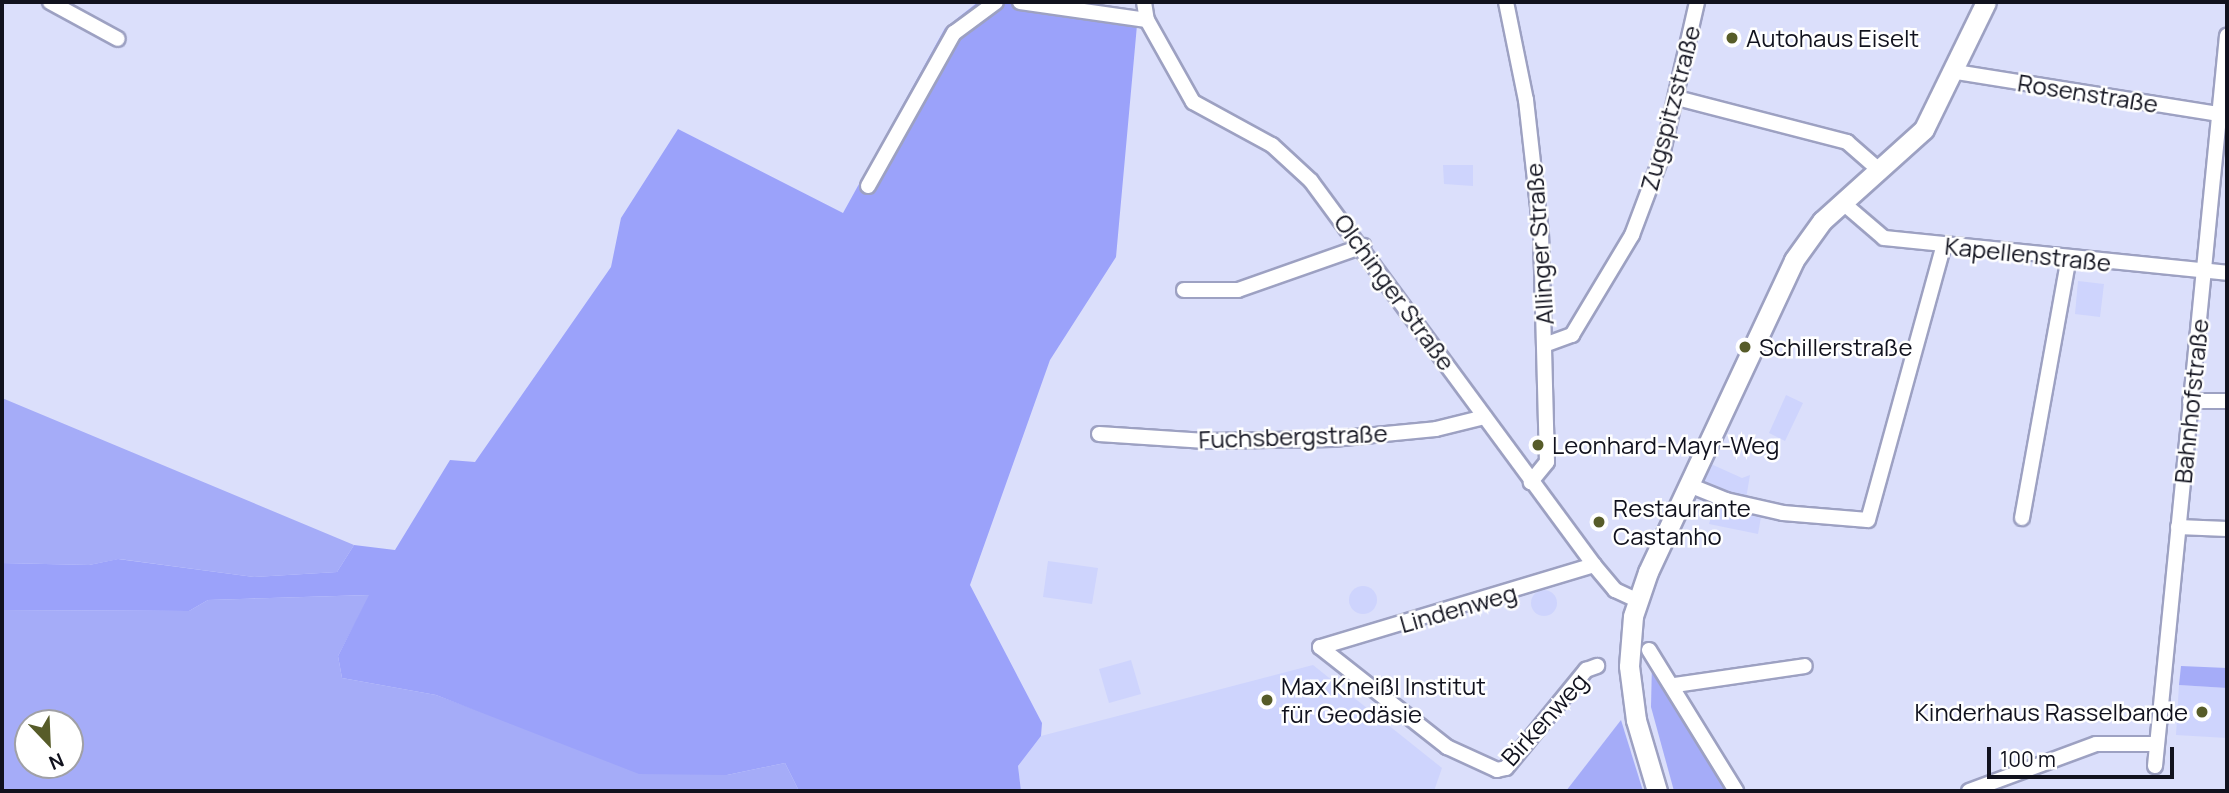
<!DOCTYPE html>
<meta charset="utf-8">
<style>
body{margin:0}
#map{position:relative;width:2229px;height:793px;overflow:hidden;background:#dbdffb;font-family:Manrope,sans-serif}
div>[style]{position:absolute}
.built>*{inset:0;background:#ced4fd}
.round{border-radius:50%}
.green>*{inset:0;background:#a5acf8}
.forest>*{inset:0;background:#9ba2fa}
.roads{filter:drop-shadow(2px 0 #9da1c2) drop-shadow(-2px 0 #9da1c2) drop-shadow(0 2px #9da1c2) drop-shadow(0 -2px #9da1c2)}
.minor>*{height:14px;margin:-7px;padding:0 7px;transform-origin:7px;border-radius:7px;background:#fff}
.major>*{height:19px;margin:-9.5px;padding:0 9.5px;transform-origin:9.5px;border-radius:9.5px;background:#fff}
.dots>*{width:19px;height:19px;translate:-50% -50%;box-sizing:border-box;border:4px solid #fff;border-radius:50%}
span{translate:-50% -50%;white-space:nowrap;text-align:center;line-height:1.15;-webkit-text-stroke:5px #fff;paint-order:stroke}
.poi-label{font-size:24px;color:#11121e}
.left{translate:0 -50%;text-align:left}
.right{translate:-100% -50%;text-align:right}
.street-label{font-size:24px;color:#11121e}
.frame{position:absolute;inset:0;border:4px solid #11121e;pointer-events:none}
.north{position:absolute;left:14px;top:709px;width:70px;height:70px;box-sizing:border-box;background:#fff;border:2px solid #a0a0a5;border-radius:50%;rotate:157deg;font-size:19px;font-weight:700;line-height:28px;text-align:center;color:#11121e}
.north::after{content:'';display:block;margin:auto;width:24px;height:32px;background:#575c29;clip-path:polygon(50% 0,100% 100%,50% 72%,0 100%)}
.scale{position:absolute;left:1987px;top:747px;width:187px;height:32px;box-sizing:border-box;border:4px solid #11121e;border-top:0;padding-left:9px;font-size:21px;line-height:24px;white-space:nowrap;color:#11121e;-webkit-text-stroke:5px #fff;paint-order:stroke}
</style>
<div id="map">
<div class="built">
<i style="clip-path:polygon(1443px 165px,1473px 165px,1473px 186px,1444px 184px)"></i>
<i style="clip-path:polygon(2078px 281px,2104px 284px,2100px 317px,2075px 314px)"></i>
<i style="clip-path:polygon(1786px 395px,1803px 403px,1785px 441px,1769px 433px)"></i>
<i style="clip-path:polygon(1711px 464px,1742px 478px,1750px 475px,1746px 499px,1703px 483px)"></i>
<i style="clip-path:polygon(1714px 506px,1761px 517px,1758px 534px,1709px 524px)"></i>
<i style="clip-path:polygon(1048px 561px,1098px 568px,1092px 604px,1043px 597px)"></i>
<i class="round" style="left:1349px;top:586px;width:28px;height:28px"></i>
<i class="round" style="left:1531px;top:590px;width:26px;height:26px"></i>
<i style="clip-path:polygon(1131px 660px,1141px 694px,1109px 703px,1099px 669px)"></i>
<i style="clip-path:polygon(1313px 665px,1442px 768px,1434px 791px,1021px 791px,1018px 766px,1041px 736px)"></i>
<i style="clip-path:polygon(2179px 685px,2227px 688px,2227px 738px,2176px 735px)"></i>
</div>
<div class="green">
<i style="clip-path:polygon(2px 398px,354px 545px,337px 572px,254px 577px,119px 559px,89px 565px,2px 563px)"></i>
<i style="clip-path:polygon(evenodd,370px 595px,338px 656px,342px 678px,436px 695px,498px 718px,727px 775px,785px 763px,799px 791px,2px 791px,2px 610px,189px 611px,208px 600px,370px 595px,28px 723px,70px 723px,70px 765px,28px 765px,28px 723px)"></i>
<i style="clip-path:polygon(1652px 663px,1731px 791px,1674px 791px,1651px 707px)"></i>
<i style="clip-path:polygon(2181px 666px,2227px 668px,2227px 688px,2179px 685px)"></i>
<i style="clip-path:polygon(1621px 720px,1643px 791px,1566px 791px)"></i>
</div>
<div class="forest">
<i style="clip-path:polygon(978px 2px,1068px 2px,1138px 14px,1116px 257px,1050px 360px,970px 585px,1042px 723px,1041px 736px,1018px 766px,1021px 791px,799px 791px,785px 763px,727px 775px,639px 774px,436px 695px,342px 678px,338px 656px,369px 595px,208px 600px,189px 611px,2px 610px,2px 563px,89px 565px,118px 559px,254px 577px,337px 572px,354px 545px,395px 550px,450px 460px,475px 462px,611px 267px,621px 218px,678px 129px,843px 213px,945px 28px)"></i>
</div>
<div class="roads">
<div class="minor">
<i style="left:50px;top:2px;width:77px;rotate:28.6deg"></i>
<i style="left:1020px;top:2px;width:128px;rotate:8.1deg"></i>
<i style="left:1144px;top:2px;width:18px;rotate:81deg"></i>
<i style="left:1147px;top:20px;width:94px;rotate:60.7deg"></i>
<i style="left:1193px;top:102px;width:90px;rotate:28.6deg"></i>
<i style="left:1272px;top:145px;width:53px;rotate:42.7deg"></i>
<i style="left:1311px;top:181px;width:477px;rotate:53.6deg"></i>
<i style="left:1594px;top:565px;width:33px;rotate:50deg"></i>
<i style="left:1615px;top:590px;width:26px;rotate:25deg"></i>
<i style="left:1506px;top:2px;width:100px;rotate:78.5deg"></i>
<i style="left:1526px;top:100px;width:134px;rotate:83.6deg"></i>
<i style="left:1541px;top:233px;width:229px;rotate:88.5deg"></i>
<i style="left:1547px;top:462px;width:26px;rotate:129deg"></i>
<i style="left:1956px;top:72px;width:266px;rotate:9.1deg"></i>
<i style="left:1677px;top:98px;width:176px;rotate:14.5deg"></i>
<i style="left:1847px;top:142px;width:43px;rotate:41.2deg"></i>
<i style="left:868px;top:186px;width:176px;rotate:-60.7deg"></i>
<i style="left:954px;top:33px;width:52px;rotate:-36.4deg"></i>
<i style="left:1842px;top:202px;width:55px;rotate:40.6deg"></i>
<i style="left:1884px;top:238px;width:345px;rotate:5.8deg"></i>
<i style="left:1184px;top:290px;width:54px"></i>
<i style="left:1238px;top:290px;width:133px;rotate:-19.4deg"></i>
<i style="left:1547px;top:344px;width:27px;rotate:-20deg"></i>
<i style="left:1572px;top:335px;width:117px;rotate:-59deg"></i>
<i style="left:1632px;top:235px;width:85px;rotate:-69.4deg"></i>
<i style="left:1662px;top:155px;width:157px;rotate:-77.1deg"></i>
<i style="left:2190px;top:401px;width:37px"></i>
<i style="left:1099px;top:434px;width:107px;rotate:3.7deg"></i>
<i style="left:1206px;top:441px;width:127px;rotate:-0.9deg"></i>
<i style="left:1333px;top:439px;width:103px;rotate:-5.5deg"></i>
<i style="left:1436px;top:429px;width:50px;rotate:-13.8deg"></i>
<i style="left:1689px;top:485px;width:40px;rotate:22deg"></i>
<i style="left:1726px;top:500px;width:58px;rotate:12.8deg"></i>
<i style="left:1783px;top:513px;width:85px;rotate:4.7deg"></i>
<i style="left:1868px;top:520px;width:285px;rotate:-74.6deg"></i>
<i style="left:2022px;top:518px;width:264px;rotate:-79.8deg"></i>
<i style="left:2178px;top:527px;width:49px;rotate:2.3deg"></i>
<i style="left:1594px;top:565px;width:286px;rotate:163.3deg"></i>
<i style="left:1320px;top:647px;width:162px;rotate:38.2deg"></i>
<i style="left:1447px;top:747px;width:55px;rotate:24.7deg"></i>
<i style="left:1497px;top:770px;width:9px;rotate:-13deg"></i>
<i style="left:1506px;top:768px;width:127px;rotate:-50.8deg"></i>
<i style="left:1586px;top:670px;width:12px;rotate:-20deg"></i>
<i style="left:1649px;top:650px;width:166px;rotate:58.3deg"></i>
<i style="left:1675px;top:685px;width:131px;rotate:-8.3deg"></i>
<i style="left:2155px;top:766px;width:734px;rotate:-84.37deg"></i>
<i style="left:1969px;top:791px;width:135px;rotate:-20.3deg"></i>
<i style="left:2096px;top:744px;width:60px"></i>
</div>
<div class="major">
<i style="left:1657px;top:791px;width:74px;rotate:-106.5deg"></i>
<i style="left:1636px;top:720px;width:54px;rotate:-97.4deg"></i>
<i style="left:1629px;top:666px;width:50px;rotate:-85.4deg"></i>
<i style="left:1633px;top:616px;width:46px;rotate:-71.2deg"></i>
<i style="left:1648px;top:572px;width:344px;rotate:-64.9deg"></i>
<i style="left:1794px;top:260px;width:48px;rotate:-54.3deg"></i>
<i style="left:1822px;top:221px;width:137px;rotate:-42deg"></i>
<i style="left:1924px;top:129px;width:141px;rotate:-64deg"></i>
</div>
</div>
<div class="dots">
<i style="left:1732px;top:38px;background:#575c29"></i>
<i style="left:1745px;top:347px;background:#575c29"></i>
<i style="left:1538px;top:445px;background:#575c29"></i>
<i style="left:1599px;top:522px;background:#575c29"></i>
<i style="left:1267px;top:700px;background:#575c29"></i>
<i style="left:2202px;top:712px;background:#575c29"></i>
</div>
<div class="poi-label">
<span class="left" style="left:1746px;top:38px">Autohaus Eiselt</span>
<span class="left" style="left:1759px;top:347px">Schillerstraße</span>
<span class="left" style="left:1552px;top:445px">Leonhard-Mayr-Weg</span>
<span class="left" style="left:1613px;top:522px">Restaurante<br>Castanho</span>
<span class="left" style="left:1281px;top:700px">Max Kneißl Institut<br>für Geodäsie</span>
<span class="right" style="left:2188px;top:712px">Kinderhaus Rasselbande</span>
</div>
<div class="street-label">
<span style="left:2088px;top:93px;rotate:9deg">Rosenstraße</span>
<span style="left:1670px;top:108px;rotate:-75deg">Zugspitzstraße</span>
<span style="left:1539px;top:244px;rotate:-94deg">Allinger Straße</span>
<span style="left:2028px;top:254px;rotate:6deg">Kapellenstraße</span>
<span style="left:1395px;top:292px;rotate:54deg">Olchinger Straße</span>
<span style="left:2191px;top:401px;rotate:-84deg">Bahnhofstraße</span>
<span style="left:1293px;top:436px;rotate:-2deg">Fuchsbergstraße</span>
<span style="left:1458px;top:608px;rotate:-16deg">Lindenweg</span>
<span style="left:1544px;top:719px;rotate:-48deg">Birkenweg</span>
</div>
<div class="frame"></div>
<div class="north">N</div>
<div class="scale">100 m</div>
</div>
